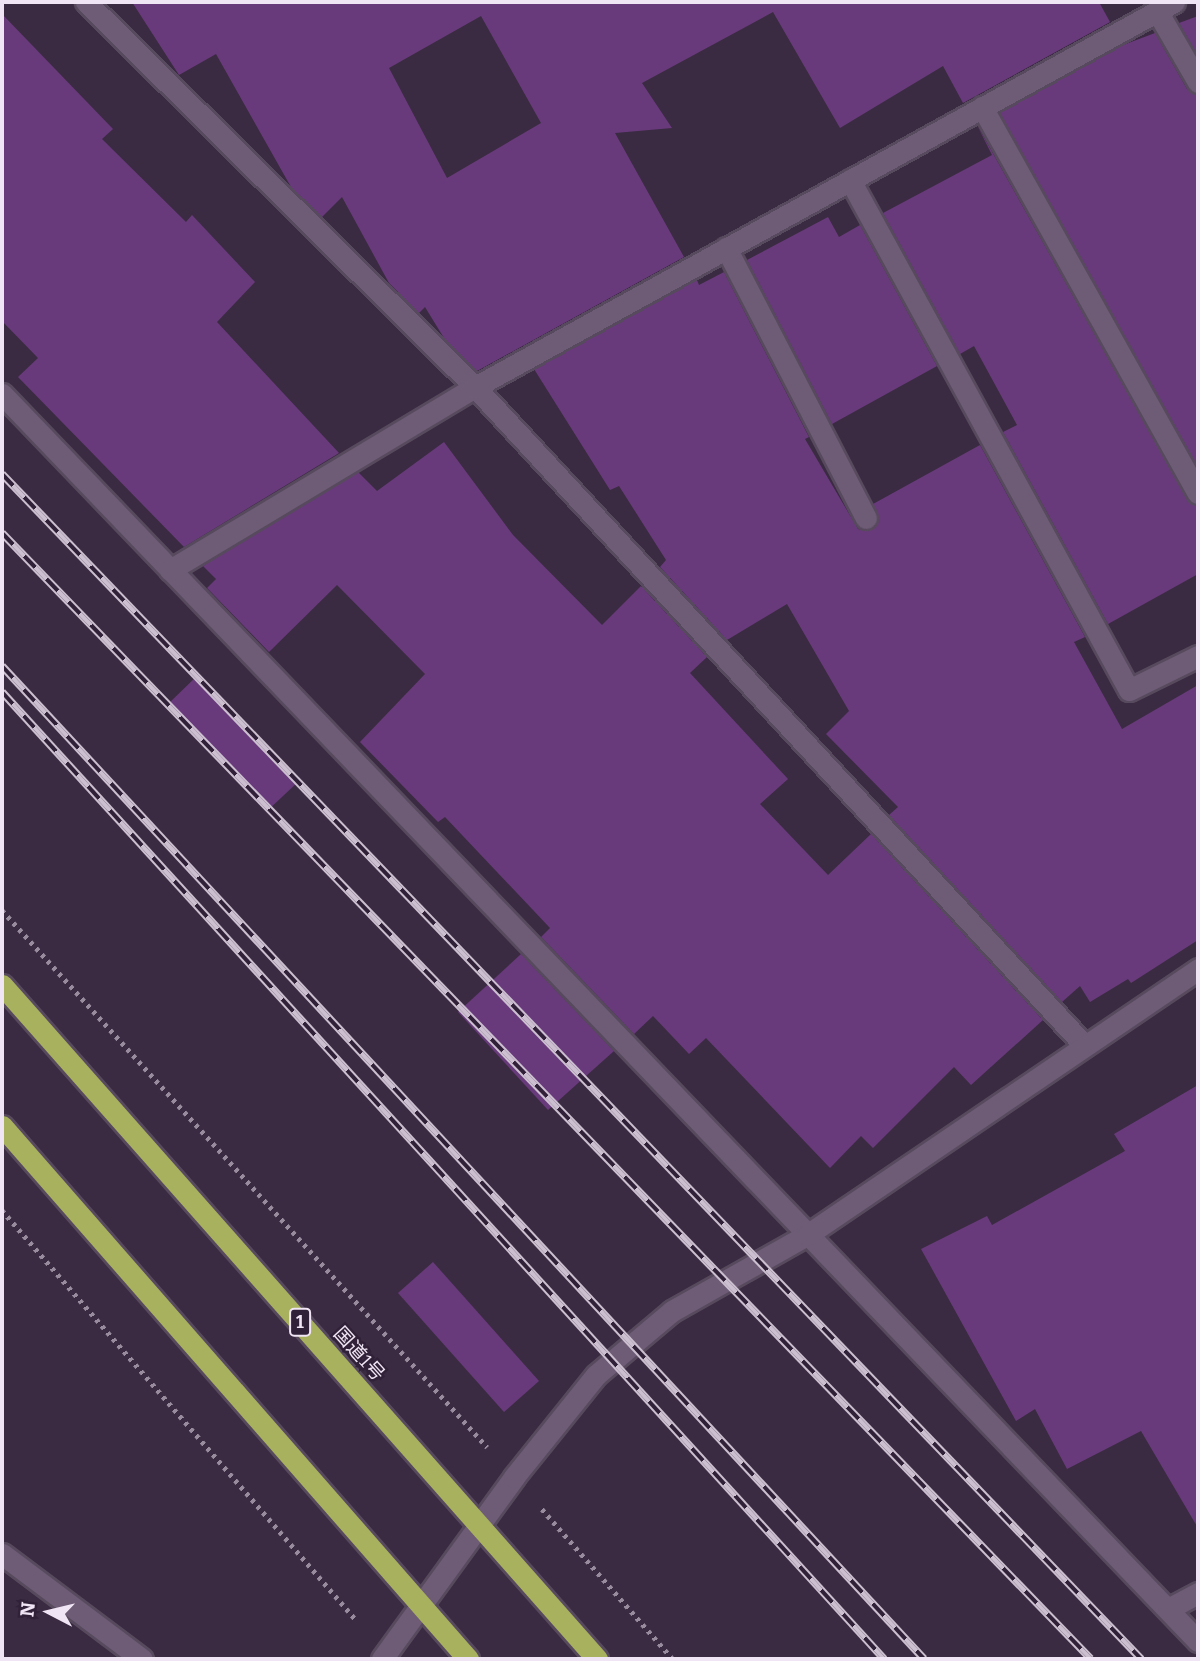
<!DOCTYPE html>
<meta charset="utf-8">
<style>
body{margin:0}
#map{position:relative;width:1200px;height:1661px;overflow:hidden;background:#3b2b42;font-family:Bitter,"Noto Sans JP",serif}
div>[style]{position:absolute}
.building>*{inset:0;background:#683a7b}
.path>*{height:4.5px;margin-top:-2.25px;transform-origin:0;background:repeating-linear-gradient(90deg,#998c9f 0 3.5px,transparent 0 8.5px)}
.roads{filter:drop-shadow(2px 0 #584a5e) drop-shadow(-2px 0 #584a5e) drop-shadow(0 2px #584a5e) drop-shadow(0 -2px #584a5e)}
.street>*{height:21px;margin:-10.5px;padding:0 10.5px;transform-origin:10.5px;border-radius:10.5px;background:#6e5c76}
.highway>*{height:21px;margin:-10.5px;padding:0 10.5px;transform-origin:10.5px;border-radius:10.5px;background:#a8b15e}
.rail>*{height:8px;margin-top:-4px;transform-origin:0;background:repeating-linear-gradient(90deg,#312138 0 16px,#ccc0d0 0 32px);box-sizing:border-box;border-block:2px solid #ccc0d0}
span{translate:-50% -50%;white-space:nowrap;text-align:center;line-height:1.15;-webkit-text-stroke:5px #312138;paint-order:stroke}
.shield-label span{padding:2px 5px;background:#312138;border:2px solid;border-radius:5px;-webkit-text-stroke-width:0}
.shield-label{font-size:18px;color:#f0e5f4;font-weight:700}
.street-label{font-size:19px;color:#f0e5f4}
.frame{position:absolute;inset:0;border:4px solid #f0e5f4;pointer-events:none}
.north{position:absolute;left:14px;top:1577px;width:70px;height:70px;-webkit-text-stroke:5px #312138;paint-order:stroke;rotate:277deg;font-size:19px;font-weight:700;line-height:28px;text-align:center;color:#f0e5f4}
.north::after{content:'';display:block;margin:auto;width:24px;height:32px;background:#f0e5f4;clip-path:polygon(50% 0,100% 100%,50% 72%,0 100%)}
</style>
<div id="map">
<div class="building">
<i style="clip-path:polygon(evenodd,132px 2px,1099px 2px,1110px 22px,963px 103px,943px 66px,840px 128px,773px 12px,642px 83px,672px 128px,615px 133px,684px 257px,477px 371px,444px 338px,425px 307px,419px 313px,389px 283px,342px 197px,322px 217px,291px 187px,216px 54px,179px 75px,132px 2px,481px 16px,541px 123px,447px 178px,389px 68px,481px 16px)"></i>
<i style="clip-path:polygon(2px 14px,113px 129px,102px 139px,186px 222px,192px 215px,255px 282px,217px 322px,339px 453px,184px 547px,18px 377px,38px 358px,2px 321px)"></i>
<i style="clip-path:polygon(1198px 16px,1198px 56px,1179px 23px)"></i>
<i style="clip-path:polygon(1155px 33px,1187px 89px,1198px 95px,1198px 467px,1000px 113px,1123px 45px)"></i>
<i style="clip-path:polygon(977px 125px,1187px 499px,1198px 506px,1198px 574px,1108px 624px,1003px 432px,1017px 425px,974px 346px,960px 354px,883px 213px,992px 155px)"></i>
<i style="clip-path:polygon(828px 217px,839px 237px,860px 225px,937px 366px,832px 424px,747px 260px)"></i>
<i style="clip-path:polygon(724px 272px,809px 437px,805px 439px,858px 529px,866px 531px,877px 524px,873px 504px,980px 445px,1085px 637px,1074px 642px,1122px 729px,1198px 685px,1198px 940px,1131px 983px,1128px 979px,1090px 1002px,1080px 986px,1062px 1002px,889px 815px,898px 807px,826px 734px,849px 711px,787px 604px,727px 640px,660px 567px,666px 560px,619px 486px,610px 490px,534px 369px,697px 280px,699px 285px)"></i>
<i style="clip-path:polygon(444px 442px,513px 535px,602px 625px,641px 586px,707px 657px,690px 673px,788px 779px,760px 804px,828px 875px,871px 834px,1043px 1020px,971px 1085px,954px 1067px,873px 1148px,861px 1136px,830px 1168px,706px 1038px,689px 1054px,653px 1016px,634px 1034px,541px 937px,550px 928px,445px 817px,438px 822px,360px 742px,425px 674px,337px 585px,269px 652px,207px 588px,216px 579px,203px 566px,358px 472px,377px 491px)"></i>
<i style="clip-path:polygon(198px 675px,299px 781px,267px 811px,167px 705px)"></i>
<i style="clip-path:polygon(521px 954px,614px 1051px,548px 1110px,458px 1012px)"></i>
<i style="clip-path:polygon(1198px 1085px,1198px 1528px,1141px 1431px,1067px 1469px,1035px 1409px,1016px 1421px,921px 1249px,987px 1216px,992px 1225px,1125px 1151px,1114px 1134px)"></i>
<i style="clip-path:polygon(433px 1262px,539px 1381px,504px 1412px,398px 1293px)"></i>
</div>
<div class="path">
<i style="left:2px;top:910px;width:724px;rotate:47.91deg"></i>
<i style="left:2px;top:1210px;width:543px;rotate:49.18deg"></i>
<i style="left:542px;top:1509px;width:199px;rotate:48.9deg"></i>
</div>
<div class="roads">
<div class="street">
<i style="left:86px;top:2px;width:547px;rotate:44.7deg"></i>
<i style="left:475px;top:387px;width:897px;rotate:47.21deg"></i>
<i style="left:1157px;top:11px;width:82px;rotate:60deg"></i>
<i style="left:982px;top:107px;width:442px;rotate:60.8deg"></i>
<i style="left:850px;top:180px;width:581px;rotate:61.32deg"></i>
<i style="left:1129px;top:690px;width:77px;rotate:-26.2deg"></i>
<i style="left:726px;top:248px;width:304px;rotate:62.6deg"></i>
<i style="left:2px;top:394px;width:1728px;rotate:46.2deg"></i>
<i style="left:170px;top:570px;width:356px;rotate:-31deg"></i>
<i style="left:475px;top:387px;width:798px;rotate:-28.85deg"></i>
<i style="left:2px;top:1554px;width:175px;rotate:36.9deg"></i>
<i style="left:1168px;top:1609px;width:34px;rotate:-28deg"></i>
<i style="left:382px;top:1659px;width:225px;rotate:-54deg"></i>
<i style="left:514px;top:1477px;width:131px;rotate:-51.2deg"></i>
<i style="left:596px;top:1375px;width:99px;rotate:-40.1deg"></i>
<i style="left:672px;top:1311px;width:155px;rotate:-29.4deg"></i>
<i style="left:807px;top:1235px;width:473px;rotate:-34.2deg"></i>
</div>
<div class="highway">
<i style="left:2px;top:985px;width:899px;rotate:48.56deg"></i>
<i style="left:2px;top:1126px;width:708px;rotate:48.84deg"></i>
</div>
</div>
<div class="rail">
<i style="left:2px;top:474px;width:1644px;rotate:46.13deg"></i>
<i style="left:2px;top:533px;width:1566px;rotate:45.96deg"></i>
<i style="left:2px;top:666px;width:1355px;rotate:47.12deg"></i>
<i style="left:2px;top:692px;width:1309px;rotate:47.63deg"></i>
</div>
<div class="shield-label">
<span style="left:300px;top:1322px">1</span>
</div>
<div class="street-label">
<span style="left:359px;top:1354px;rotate:48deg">国道1号</span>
</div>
<div class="frame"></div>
<div class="north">N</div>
</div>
